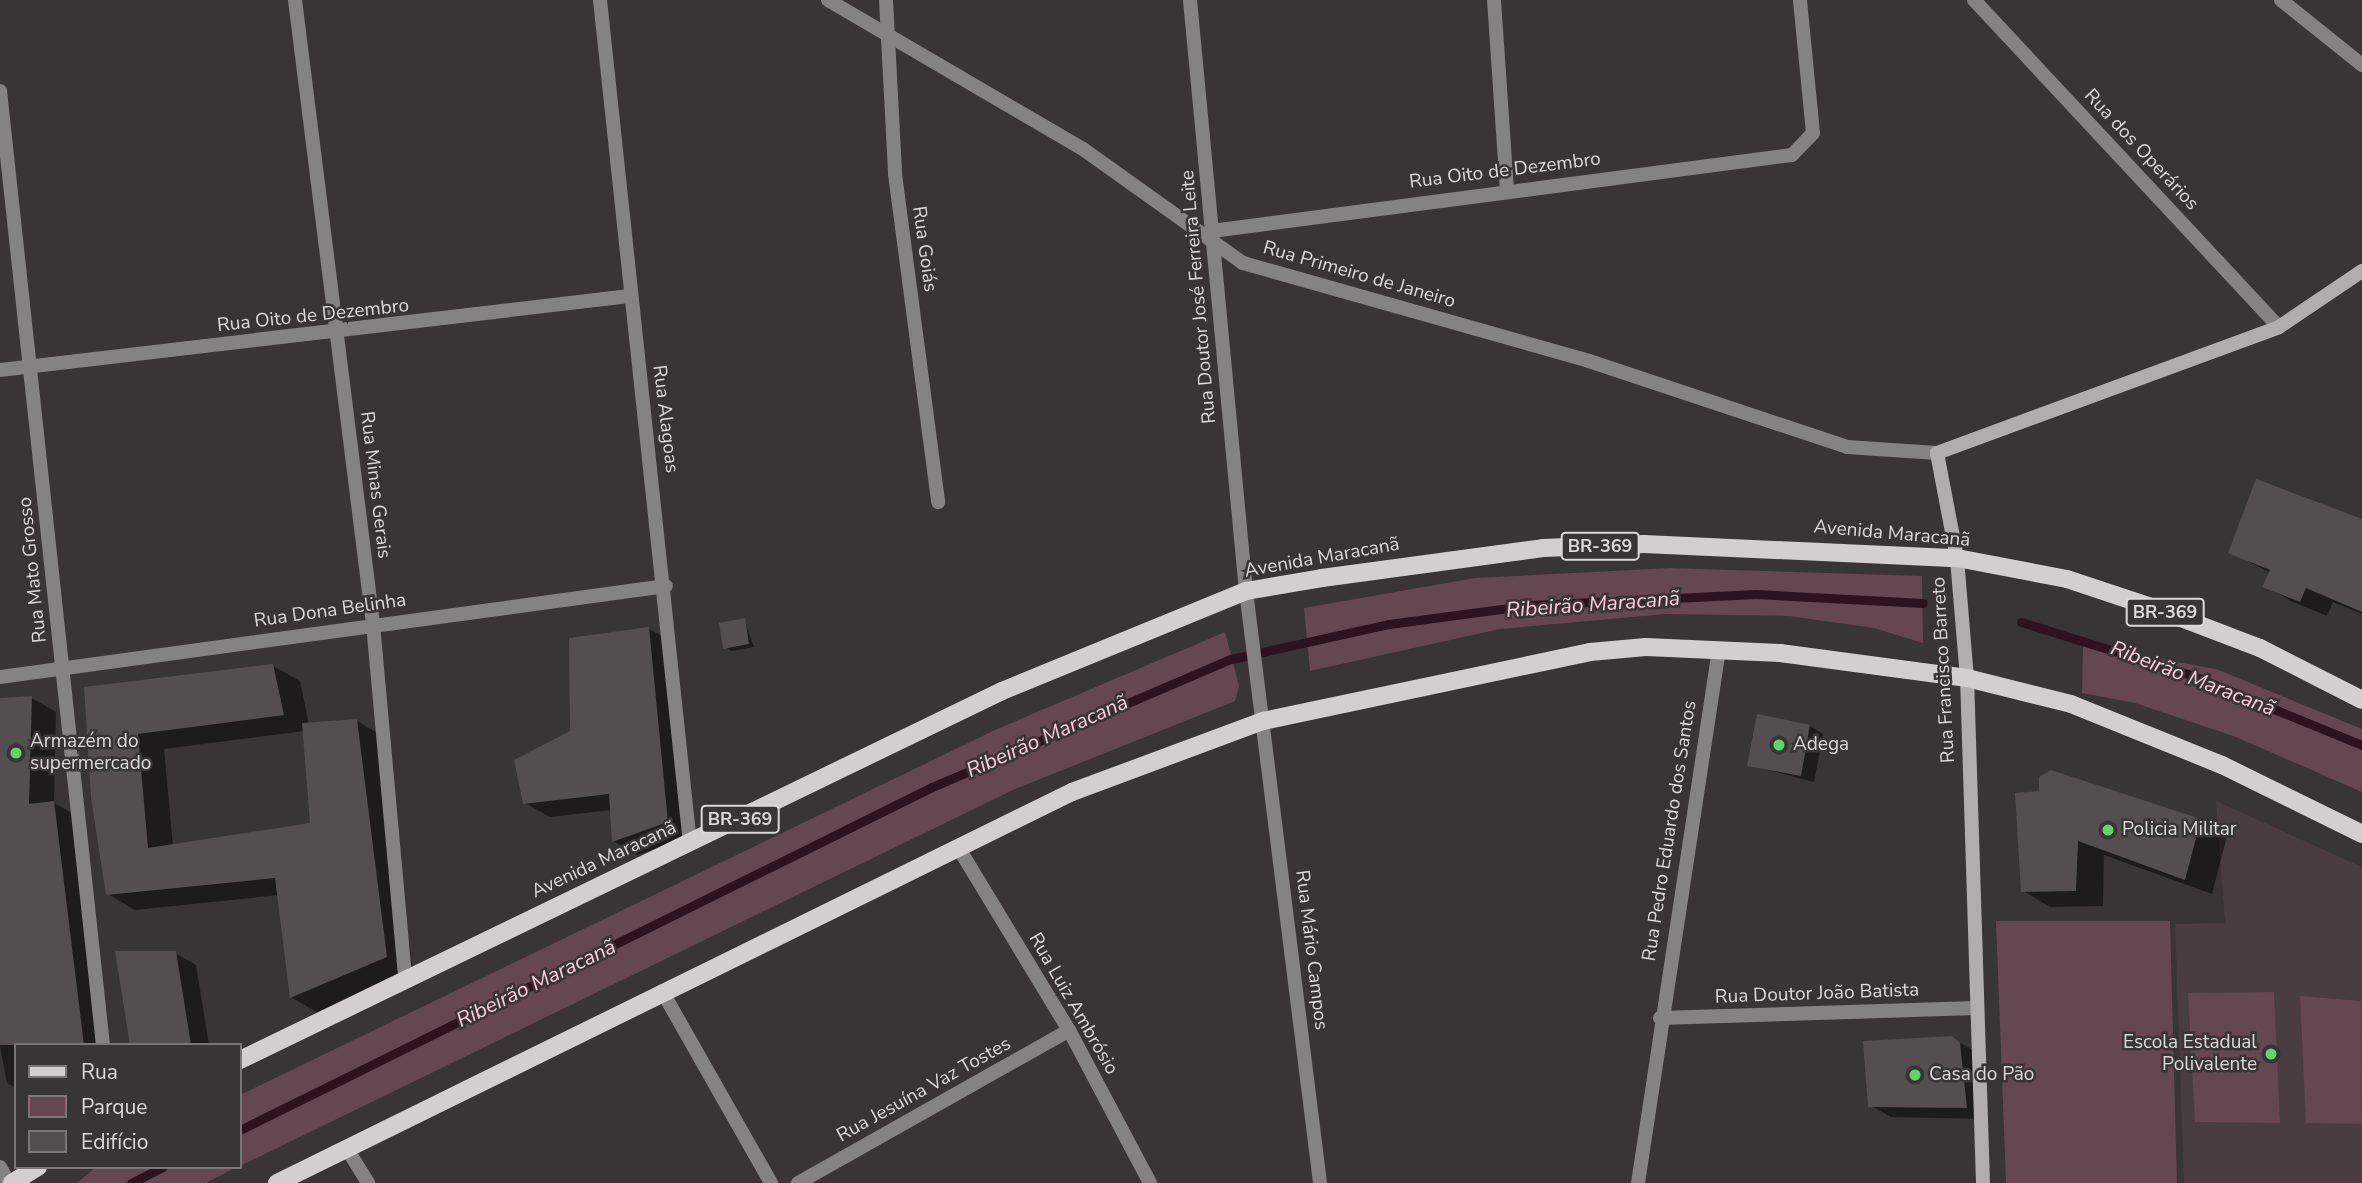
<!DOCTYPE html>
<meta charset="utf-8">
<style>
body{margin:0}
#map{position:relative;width:2362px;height:1183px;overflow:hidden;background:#393436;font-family:"Nunito Sans",sans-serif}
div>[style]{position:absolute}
.built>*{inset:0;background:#493d41}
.green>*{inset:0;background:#644751}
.shadow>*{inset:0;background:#0007}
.stream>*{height:9px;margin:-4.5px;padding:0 4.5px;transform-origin:4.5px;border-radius:4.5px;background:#2e131e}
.building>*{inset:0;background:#544e50}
.street>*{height:14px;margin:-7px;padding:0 7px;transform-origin:7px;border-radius:7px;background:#858283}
.secondary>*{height:14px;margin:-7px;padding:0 7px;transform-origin:7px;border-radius:7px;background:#b1adae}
.primary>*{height:18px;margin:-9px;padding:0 9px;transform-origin:9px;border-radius:9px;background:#d3ced0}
.dots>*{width:19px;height:19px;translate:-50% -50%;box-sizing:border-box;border:4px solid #393436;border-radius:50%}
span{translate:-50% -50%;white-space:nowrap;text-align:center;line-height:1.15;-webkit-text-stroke:5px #393436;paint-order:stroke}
.shield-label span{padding:2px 5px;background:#393436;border:2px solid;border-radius:5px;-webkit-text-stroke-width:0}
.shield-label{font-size:18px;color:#dcd9da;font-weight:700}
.street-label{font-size:19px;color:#dcd9da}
.poi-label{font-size:19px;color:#dcd9da}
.left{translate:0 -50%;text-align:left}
.right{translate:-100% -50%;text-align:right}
.water-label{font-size:21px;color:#fdcbdc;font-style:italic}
.legend{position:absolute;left:14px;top:1043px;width:228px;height:126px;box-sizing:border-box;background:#393436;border:2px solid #7a7678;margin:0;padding:9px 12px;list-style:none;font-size:21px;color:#dcd9da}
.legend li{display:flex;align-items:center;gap:14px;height:35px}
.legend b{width:35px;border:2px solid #7a7678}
</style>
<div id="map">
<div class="built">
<i style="clip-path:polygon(2216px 801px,2362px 867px,2362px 1183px,2184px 1183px,2175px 924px,2225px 923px)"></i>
</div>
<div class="green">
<i style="clip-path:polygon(1670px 568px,1922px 576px,1923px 643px,1874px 628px,1789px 616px,1666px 614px,1500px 629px,1310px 671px,1304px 608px,1475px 578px)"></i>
<i style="clip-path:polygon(1225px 632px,1239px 686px,1235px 701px,1015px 789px,240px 1166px,240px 1095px,995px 730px)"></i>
<i style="clip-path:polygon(2083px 645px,2216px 669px,2362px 729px,2362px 792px,2236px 737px,2135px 703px,2082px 693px)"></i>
<i style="clip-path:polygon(1996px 921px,2170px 921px,2177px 1183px,2006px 1183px)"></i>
<i style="clip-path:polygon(2274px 992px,2280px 1123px,2195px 1122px,2188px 993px)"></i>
<i style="clip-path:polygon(2300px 996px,2361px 1001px,2362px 1124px,2306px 1123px)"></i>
<i style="clip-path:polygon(96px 1167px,237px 1167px,206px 1183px,77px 1183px)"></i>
</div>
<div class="shadow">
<i style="clip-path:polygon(2362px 521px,2362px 614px,2333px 602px,2327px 616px,2291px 601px,2265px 586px,2271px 573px,2230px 552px)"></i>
<i style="clip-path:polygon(744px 620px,754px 647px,731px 651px,725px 647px)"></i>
<i style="clip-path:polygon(649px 629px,674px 643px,692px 836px,638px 855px,613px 841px,612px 810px,550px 817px,525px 803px)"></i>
<i style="clip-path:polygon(evenodd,273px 666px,300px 681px,309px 725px,357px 721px,384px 737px,413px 973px,318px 1013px,291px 997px,279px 895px,135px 910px,108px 894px,86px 688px,273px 666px,305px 731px,312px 825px,173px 846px,164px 749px,305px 731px)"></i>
<i style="clip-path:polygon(32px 698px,56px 712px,54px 803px,79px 817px,106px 1045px,16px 1045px,16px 1088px,7px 1083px,0 1046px,0 700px)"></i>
<i style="clip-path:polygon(1810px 726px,1823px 734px,1814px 782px,1749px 765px)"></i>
<i style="clip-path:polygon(2041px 792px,2200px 820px,2227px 836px,2212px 894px,2104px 855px,2103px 906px,2050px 907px,2023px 891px)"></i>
<i style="clip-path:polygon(175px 953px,196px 965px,209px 1045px,132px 1045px)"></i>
<i style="clip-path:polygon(1952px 1038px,1973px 1050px,1987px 1119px,1891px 1117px,1870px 1105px)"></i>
</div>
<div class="stream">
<i style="left:2021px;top:622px;width:178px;rotate:17.3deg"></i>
<i style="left:2191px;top:675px;width:185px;rotate:22.3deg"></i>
<i style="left:240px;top:1130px;width:772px;rotate:-26.37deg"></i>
<i style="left:932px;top:787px;width:325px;rotate:-23.2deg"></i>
<i style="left:1231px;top:659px;width:162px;rotate:-12.5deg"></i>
<i style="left:1389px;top:624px;width:143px;rotate:-7.6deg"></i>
<i style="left:1531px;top:605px;width:225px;rotate:-2.8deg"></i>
<i style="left:1756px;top:594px;width:167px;rotate:3.1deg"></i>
<i style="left:131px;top:1183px;width:36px;rotate:-27deg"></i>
</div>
<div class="building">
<i style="clip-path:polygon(2256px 479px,2362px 519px,2362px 612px,2306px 588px,2300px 602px,2262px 587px,2270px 570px,2228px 553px)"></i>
<i style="clip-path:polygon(745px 618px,749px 644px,723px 649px,719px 623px)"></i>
<i style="clip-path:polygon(649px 627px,668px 822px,612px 842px,609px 794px,523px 804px,514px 760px,570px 731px,569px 638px)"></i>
<i style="clip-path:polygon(273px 664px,284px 715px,138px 734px,148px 848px,310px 823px,302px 723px,357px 719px,387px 957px,290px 998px,275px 878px,106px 895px,91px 798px,84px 687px)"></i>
<i style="clip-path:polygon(32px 696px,29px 804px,54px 801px,84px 1045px,0 1045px,0 698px)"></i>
<i style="clip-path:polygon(1757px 714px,1810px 725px,1801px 776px,1747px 766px)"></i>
<i style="clip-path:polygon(2051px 770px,2201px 819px,2185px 880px,2078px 841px,2076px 891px,2021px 892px,2015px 793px,2039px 791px,2039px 777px)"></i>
<i style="clip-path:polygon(115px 951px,176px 951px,191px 1045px,130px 1045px)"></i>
<i style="clip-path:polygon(1952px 1036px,1960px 1043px,1967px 1108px,1868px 1107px,1863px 1041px)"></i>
</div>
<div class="street">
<i style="left:295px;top:0;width:629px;rotate:82.87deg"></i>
<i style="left:373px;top:624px;width:354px;rotate:84.8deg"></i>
<i style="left:600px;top:0;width:848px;rotate:83.91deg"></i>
<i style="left:828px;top:0;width:295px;rotate:30.3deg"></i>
<i style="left:1083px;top:149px;width:196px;rotate:35.5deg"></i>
<i style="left:1243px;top:263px;width:360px;rotate:15.8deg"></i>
<i style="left:1589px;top:361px;width:272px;rotate:18.4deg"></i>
<i style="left:1847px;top:447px;width:90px;rotate:3.8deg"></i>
<i style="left:886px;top:0;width:174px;rotate:87deg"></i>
<i style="left:895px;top:174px;width:331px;rotate:82.5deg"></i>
<i style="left:1190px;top:0;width:594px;rotate:84.59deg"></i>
<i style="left:1246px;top:591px;width:597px;rotate:82.87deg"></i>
<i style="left:1494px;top:0;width:190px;rotate:86.1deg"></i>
<i style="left:1974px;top:0;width:447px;rotate:47deg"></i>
<i style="left:2281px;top:0;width:104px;rotate:38.7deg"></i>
<i style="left:0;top:91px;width:960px;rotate:83.84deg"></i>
<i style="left:1212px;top:231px;width:585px;rotate:-7.47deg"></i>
<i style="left:1792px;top:155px;width:30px;rotate:-46deg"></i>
<i style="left:1813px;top:133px;width:134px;rotate:-95.6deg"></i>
<i style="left:0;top:370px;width:634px;rotate:-6.7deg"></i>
<i style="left:0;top:677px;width:672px;rotate:-7.78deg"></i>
<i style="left:958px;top:847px;width:214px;rotate:58.8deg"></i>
<i style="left:1069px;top:1030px;width:173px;rotate:62.1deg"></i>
<i style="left:662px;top:991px;width:221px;rotate:60.4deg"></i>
<i style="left:1660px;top:1018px;width:315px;rotate:-1.8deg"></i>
<i style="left:347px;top:1149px;width:40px;rotate:58deg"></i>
<i style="left:0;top:1167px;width:18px;rotate:61deg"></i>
<i style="left:798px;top:1183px;width:311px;rotate:-29.4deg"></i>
<i style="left:1638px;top:1183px;width:540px;rotate:-81.37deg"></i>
</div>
<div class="secondary">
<i style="left:1983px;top:1183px;width:505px;rotate:-91.81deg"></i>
<i style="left:1967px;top:678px;width:120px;rotate:-94.8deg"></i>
<i style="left:1957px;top:558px;width:107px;rotate:-100.8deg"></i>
<i style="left:1937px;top:453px;width:364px;rotate:-20.2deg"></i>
<i style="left:2279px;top:327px;width:100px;rotate:-34deg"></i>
</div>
<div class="primary">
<i style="left:240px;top:1060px;width:847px;rotate:-25.84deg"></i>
<i style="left:1002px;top:691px;width:264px;rotate:-22.3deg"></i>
<i style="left:1246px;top:591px;width:77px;rotate:-9.7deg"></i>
<i style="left:1322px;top:578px;width:223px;rotate:-7.7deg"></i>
<i style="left:1543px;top:548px;width:101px;rotate:-2.3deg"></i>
<i style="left:1644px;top:544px;width:313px;rotate:2.6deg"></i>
<i style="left:1957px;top:558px;width:112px;rotate:10.8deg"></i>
<i style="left:2067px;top:579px;width:101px;rotate:18.4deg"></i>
<i style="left:2163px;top:611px;width:104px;rotate:20.9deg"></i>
<i style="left:2260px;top:648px;width:114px;rotate:27deg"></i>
<i style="left:12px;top:1183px;width:31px;rotate:-32deg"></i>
<i style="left:277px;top:1183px;width:886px;rotate:-26.19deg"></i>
<i style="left:1072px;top:792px;width:204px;rotate:-20.4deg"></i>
<i style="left:1263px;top:721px;width:334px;rotate:-11.9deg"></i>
<i style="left:1590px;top:652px;width:56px;rotate:-5.1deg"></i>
<i style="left:1646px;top:647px;width:134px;rotate:2.6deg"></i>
<i style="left:1780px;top:653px;width:189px;rotate:7.6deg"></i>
<i style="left:1967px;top:678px;width:107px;rotate:14deg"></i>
<i style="left:2071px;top:704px;width:163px;rotate:22deg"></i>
<i style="left:2222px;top:765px;width:156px;rotate:26.2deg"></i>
</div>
<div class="dots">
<i style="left:1779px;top:745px;background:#5fd56b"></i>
<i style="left:16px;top:753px;background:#5fd56b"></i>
<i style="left:2108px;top:830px;background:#5fd56b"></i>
<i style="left:2271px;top:1054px;background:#5fd56b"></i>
<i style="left:1915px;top:1075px;background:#5fd56b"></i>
</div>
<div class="shield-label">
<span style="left:1600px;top:546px">BR-369</span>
<span style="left:2165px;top:612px">BR-369</span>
<span style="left:740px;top:819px">BR-369</span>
</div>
<div class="street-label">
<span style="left:2141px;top:150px;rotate:47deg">Rua dos Operários</span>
<span style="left:1505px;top:171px;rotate:-7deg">Rua Oito de Dezembro</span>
<span style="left:924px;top:249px;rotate:82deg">Rua Goiás</span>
<span style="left:1359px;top:275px;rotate:16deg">Rua Primeiro de Janeiro</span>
<span style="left:1199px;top:297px;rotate:-95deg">Rua Doutor José Ferreira Leite</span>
<span style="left:313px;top:316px;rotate:-6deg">Rua Oito de Dezembro</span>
<span style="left:665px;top:419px;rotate:83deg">Rua Alagoas</span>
<span style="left:375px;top:485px;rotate:83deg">Rua Minas Gerais</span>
<span style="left:1892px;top:534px;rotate:5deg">Avenida Maracanã</span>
<span style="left:1322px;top:558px;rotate:-10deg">Avenida Maracanã</span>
<span style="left:33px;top:570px;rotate:-96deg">Rua Mato Grosso</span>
<span style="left:330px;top:611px;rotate:-8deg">Rua Dona Belinha</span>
<span style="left:1944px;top:670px;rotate:-93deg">Rua Francisco Barreto</span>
<span style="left:1670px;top:831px;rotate:-81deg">Rua Pedro Eduardo dos Santos</span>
<span style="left:604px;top:860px;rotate:-25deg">Avenida Maracanã</span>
<span style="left:1311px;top:950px;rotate:83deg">Rua Mário Campos</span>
<span style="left:1817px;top:994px;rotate:-2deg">Rua Doutor João Batista</span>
<span style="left:1073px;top:1004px;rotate:60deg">Rua Luiz Ambrósio</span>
<span style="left:924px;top:1090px;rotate:-29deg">Rua Jesuína Vaz Tostes</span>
</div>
<div class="poi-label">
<span class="left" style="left:30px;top:753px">Armazém do<br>supermercado</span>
<span class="left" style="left:1793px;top:745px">Adega</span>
<span class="left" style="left:2122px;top:830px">Policia Militar</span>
<span class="right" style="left:2257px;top:1054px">Escola Estadual<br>Polivalente</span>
<span class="left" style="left:1929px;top:1075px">Casa do Pão</span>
</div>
<div class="water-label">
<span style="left:1593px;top:604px;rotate:-4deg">Ribeirão Maracanã</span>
<span style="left:2193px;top:678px;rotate:21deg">Ribeirão Maracanã</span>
<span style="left:1047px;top:736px;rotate:-24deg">Ribeirão Maracanã</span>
<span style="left:536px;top:983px;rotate:-26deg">Ribeirão Maracanã</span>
</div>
<ul class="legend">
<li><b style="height:9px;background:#d3ced0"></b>Rua</li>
<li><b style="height:19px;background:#644751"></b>Parque</li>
<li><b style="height:19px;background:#544e50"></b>Edifício</li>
</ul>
</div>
